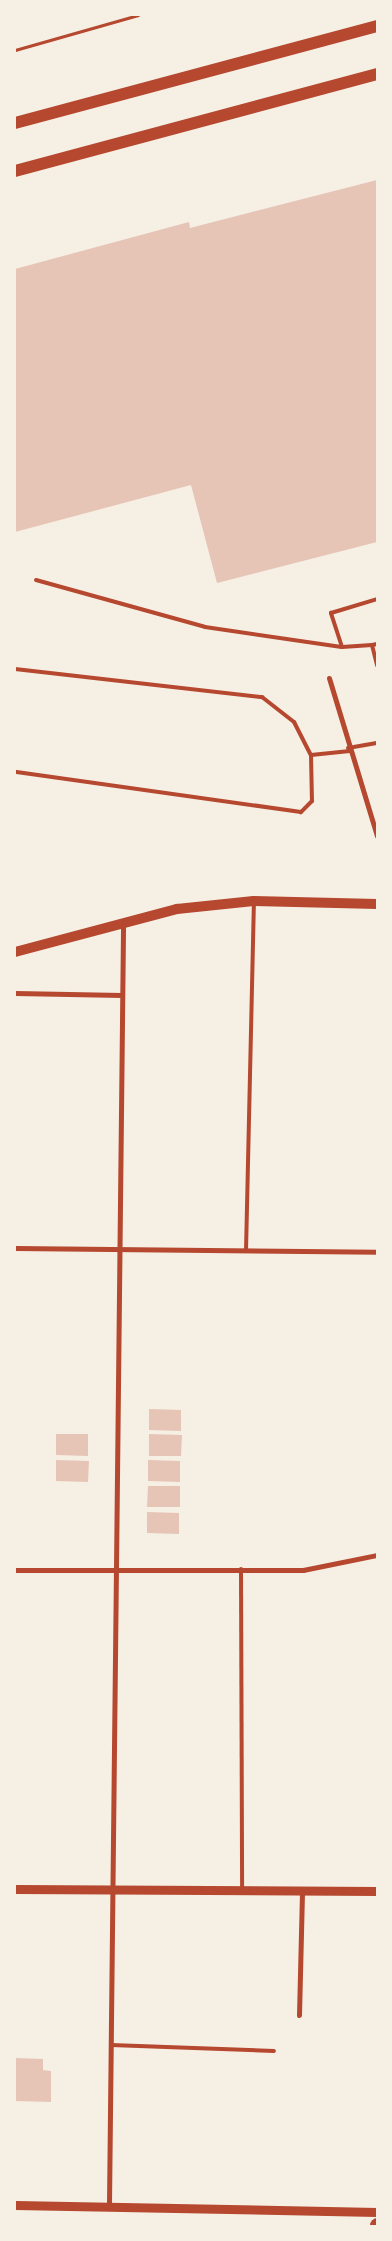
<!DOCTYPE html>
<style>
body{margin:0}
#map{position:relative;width:392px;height:2241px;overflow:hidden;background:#f6efe4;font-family:"IBM Plex Serif",serif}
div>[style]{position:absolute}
.building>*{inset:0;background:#e6c5b7}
.path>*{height:3px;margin:-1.5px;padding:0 1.5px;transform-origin:1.5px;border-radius:1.5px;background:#b5482f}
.service>*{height:4px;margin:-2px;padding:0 2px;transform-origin:2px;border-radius:2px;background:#b5482f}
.minor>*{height:5px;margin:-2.5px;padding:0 2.5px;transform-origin:2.5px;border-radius:2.5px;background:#b5482f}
.tertiary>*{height:9px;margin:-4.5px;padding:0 4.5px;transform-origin:4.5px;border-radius:4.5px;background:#b5482f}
.secondary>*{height:10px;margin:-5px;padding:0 5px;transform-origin:5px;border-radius:5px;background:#b5482f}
.primary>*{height:12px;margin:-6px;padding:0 6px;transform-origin:6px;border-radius:6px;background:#b5482f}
.motorway>*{height:15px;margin:-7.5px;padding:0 7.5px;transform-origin:7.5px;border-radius:7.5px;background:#b5482f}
span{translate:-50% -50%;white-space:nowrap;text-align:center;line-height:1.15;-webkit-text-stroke:5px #f6efe4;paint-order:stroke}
.frame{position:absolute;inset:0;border:16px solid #f6efe4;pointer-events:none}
</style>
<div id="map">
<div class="building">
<i style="clip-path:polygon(377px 180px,377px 542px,217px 583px,191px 485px,15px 532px,15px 269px,189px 222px,190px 228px)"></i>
<i style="clip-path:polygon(149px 1409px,181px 1410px,181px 1431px,149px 1430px)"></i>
<i style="clip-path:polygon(56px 1434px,88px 1434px,88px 1456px,56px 1455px)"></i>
<i style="clip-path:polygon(149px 1434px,182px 1435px,181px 1456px,149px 1456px)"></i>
<i style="clip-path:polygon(56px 1460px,89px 1461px,88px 1482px,56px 1481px)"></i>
<i style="clip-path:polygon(148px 1460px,180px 1461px,180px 1482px,148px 1481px)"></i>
<i style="clip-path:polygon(148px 1486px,180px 1486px,180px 1507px,147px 1507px)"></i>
<i style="clip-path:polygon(147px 1512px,179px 1513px,179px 1534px,147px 1533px)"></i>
<i style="clip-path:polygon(15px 2058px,43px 2059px,43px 2070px,51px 2071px,51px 2102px,15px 2101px)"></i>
</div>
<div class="path">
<i style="left:15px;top:50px;width:128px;rotate:-15.9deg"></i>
</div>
<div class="service">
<i style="left:36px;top:580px;width:175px;rotate:15.5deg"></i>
<i style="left:205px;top:627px;width:138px;rotate:8.3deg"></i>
<i style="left:342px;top:647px;width:30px;rotate:-4deg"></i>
<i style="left:377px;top:644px;width:5px;rotate:169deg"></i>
<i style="left:372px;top:645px;width:21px;rotate:76deg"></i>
<i style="left:342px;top:647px;width:36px;rotate:-108deg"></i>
<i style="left:331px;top:613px;width:48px;rotate:-16.9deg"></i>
<i style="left:15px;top:669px;width:249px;rotate:6.5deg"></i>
<i style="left:262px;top:697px;width:41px;rotate:38deg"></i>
<i style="left:294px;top:722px;width:37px;rotate:63deg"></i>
<i style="left:311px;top:755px;width:46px;rotate:88.8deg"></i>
<i style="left:312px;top:801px;width:16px;rotate:135deg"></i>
<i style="left:301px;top:812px;width:289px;rotate:-172deg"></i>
<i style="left:348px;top:748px;width:29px;rotate:-10deg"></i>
<i style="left:311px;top:755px;width:39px;rotate:-6deg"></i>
<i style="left:246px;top:1251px;width:350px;rotate:-88.7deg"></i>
<i style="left:241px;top:1569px;width:320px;rotate:89.8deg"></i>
<i style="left:111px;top:2045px;width:163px;rotate:2.1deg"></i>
</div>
<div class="minor">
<i style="left:329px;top:678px;width:165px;rotate:73.1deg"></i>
<i style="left:15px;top:993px;width:107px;rotate:1.1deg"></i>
<i style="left:15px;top:1248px;width:362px;rotate:0.6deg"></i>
<i style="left:15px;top:1570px;width:288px"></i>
<i style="left:303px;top:1570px;width:76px;rotate:-11.5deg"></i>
<i style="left:299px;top:2015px;width:125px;rotate:-88.6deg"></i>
<i style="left:109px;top:2204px;width:1278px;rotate:-89.37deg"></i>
</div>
<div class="tertiary">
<i style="left:15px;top:1889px;width:362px;rotate:0.3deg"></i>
<i style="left:15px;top:2205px;width:362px;rotate:1.1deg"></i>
</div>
<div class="secondary">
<i style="left:15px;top:952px;width:168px;rotate:-14.9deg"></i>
<i style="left:177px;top:909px;width:77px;rotate:-5.9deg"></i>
<i style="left:254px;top:901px;width:123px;rotate:1.4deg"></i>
</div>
<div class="primary">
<i style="left:15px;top:123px;width:375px;rotate:-15deg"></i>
<i style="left:15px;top:171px;width:375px;rotate:-15deg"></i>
</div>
<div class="motorway">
<i style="left:377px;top:2226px;width:1px;rotate:-90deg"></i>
</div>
<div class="frame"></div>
</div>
